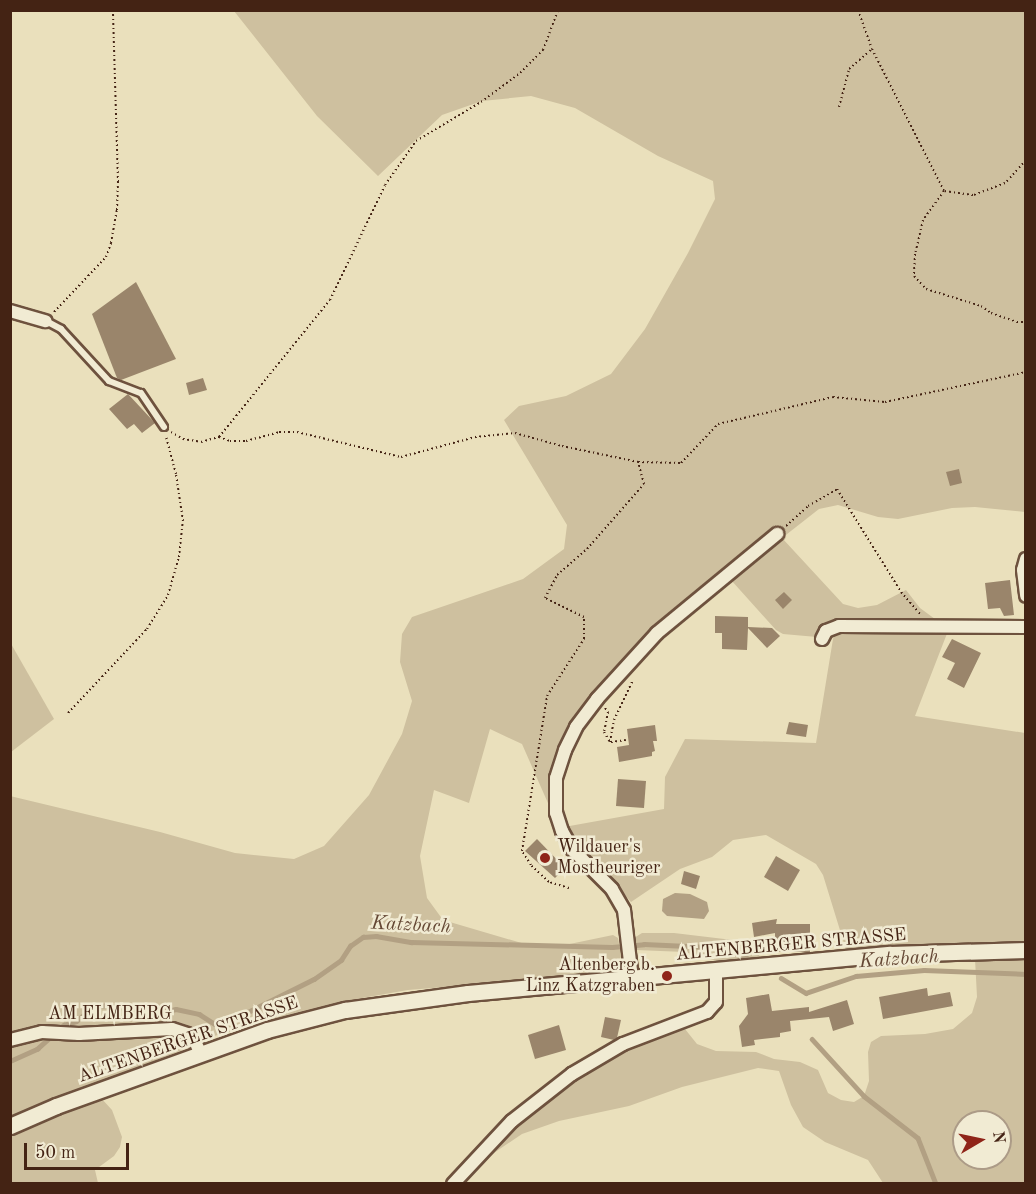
<!DOCTYPE html>
<style>
body{margin:0}
#map{position:relative;width:1036px;height:1194px;overflow:hidden;background:#eae0bc;font-family:"Old Standard TT",serif}
div>[style]{position:absolute}
.green>*{inset:0;background:#cec09f}
.water>*{inset:0;background:#b2a083}
.stream>*{height:4.5px;margin:-2.25px;padding:0 2.25px;transform-origin:2.25px;border-radius:2.25px;background:#b2a083}
.building>*{inset:0;background:#9a856b}
.path>*{height:2px;margin-top:-1px;transform-origin:0;background:repeating-linear-gradient(90deg,#442314 0 1.5px,transparent 0 4.5px)}
.roads{filter:drop-shadow(2px 0 #6e523e) drop-shadow(-2px 0 #6e523e) drop-shadow(0 2px #6e523e) drop-shadow(0 -2px #6e523e)}
.service>*{height:6px;margin:-3px;padding:0 3px;transform-origin:3px;border-radius:3px;background:#f1ebd3}
.minor>*{height:12px;margin:-6px;padding:0 6px;transform-origin:6px;border-radius:6px;background:#f1ebd3}
.tertiary>*{height:15px;margin:-7.5px;padding:0 7.5px;transform-origin:7.5px;border-radius:7.5px;background:#f1ebd3}
.dots>*{width:16px;height:16px;translate:-50% -50%;box-sizing:border-box;border:3px solid #f1ebd3;border-radius:50%}
span{translate:-50% -50%;white-space:nowrap;text-align:center;line-height:1.15;-webkit-text-stroke:5px #f1ebd3;paint-order:stroke}
.poi-label{font-size:18px;color:#442314}
.left{translate:0 -50%;text-align:left}
.right{translate:-100% -50%;text-align:right}
.street-label{font-size:18px;color:#442314}
.water-label{font-size:20px;color:#654835;font-style:italic}
.frame{position:absolute;inset:0;border:12px solid #442314;pointer-events:none}
.north{position:absolute;left:952px;top:1110px;width:60px;height:60px;box-sizing:border-box;background:#f1ebd3;border:2px solid #ac9b87;border-radius:50%;rotate:81deg;font-size:16px;font-weight:700;line-height:24px;text-align:center;color:#442314}
.north::after{content:'';display:block;margin:auto;width:21px;height:27px;background:#8f2418;clip-path:polygon(50% 0,100% 100%,50% 72%,0 100%)}
.scale{position:absolute;left:24px;top:1143px;width:105px;height:27px;box-sizing:border-box;border:3px solid #442314;border-top:0;padding-left:8px;font-size:18px;line-height:21px;white-space:nowrap;color:#442314;-webkit-text-stroke:4px #f1ebd3;paint-order:stroke}
</style>
<div id="map">
<div class="green">
<i style="clip-path:polygon(234px 11px,1025px 11px,1025px 512px,975px 507px,952px 508px,898px 519px,878px 517px,838px 505px,819px 509px,782px 538px,843px 604px,858px 608px,877px 605px,906px 590px,920px 608px,939px 622px,840px 622px,817px 637px,783px 634px,776px 630px,731px 580px,781px 538px,773px 529px,581px 712px,551px 810px,522px 744px,490px 729px,469px 803px,434px 790px,420px 856px,427px 898px,443px 920px,535px 947px,560px 946px,613px 935px,618px 938px,621px 956px,616px 973px,408px 990px,345px 1001px,214px 1036px,206px 1036px,182px 1025px,161px 1024px,11px 1036px,10px 796px,160px 832px,235px 853px,294px 859px,324px 846px,369px 795px,402px 734px,412px 701px,400px 662px,402px 634px,412px 617px,523px 579px,564px 549px,567px 525px,504px 420px,519px 406px,566px 396px,611px 374px,645px 329px,688px 253px,715px 199px,713px 181px,658px 156px,575px 108px,531px 96px,482px 101px,442px 115px,378px 176px,317px 116px)"></i>
<i style="clip-path:polygon(845px 629px,948px 631px,915px 716px,1025px 733px,1025px 944px,925px 944px,885px 947px,847px 953px,823px 875px,816px 864px,766px 835px,733px 840px,712px 857px,680px 869px,631px 902px,617px 886px,576px 849px,564px 827px,664px 809px,665px 777px,685px 739px,816px 743px,833px 639px,835px 632px)"></i>
<i style="clip-path:polygon(10px 642px,54px 719px,11px 752px,10px 752px)"></i>
<i style="clip-path:polygon(642px 933px,674px 933px,741px 941px,753px 947px,761px 958px,716px 961px,685px 952px,636px 950px,634px 938px)"></i>
<i style="clip-path:polygon(evenodd,975px 959px,1025px 959px,1025px 1183px,883px 1183px,868px 1160px,825px 1142px,803px 1127px,791px 1105px,779px 1071px,758px 1068px,682px 1087px,629px 1106px,559px 1121px,522px 1134px,485px 1159px,503px 1137px,555px 1091px,619px 1051px,685px 1029px,697px 1044px,716px 1051px,756px 1052px,774px 1059px,800px 1062px,818px 1070px,828px 1093px,841px 1100px,854px 1102px,864px 1096px,869px 1081px,868px 1052px,871px 1042px,881px 1036px,925px 1034px,953px 1029px,972px 1013px,977px 997px,975px 959px,964px 1122px,1000px 1122px,1000px 1158px,964px 1158px,964px 1122px)"></i>
<i style="clip-path:polygon(138px 1032px,180px 1035px,189px 1041px,190px 1047px,11px 1117px,10px 1044px,37px 1038px)"></i>
<i style="clip-path:polygon(101px 1098px,112px 1110px,122px 1137px,120px 1147px,114px 1156px,95px 1170px,98px 1183px,11px 1184px,10px 1134px,55px 1114px)"></i>
</div>
<div class="water">
<i style="clip-path:polygon(675px 893px,690px 894px,707px 902px,709px 911px,704px 919px,667px 916px,662px 911px,663px 899px)"></i>
</div>
<div class="stream">
<i style="left:781px;top:978px;width:29px;rotate:31deg"></i>
<i style="left:806px;top:993px;width:53px;rotate:-18.8deg"></i>
<i style="left:856px;top:976px;width:68px;rotate:-5deg"></i>
<i style="left:924px;top:970px;width:102px;rotate:2.2deg"></i>
<i style="left:812px;top:1039px;width:77px;rotate:47.6deg"></i>
<i style="left:864px;top:1096px;width:68px;rotate:37.9deg"></i>
<i style="left:918px;top:1138px;width:49px;rotate:68.6deg"></i>
<i style="left:10px;top:1061px;width:30px;rotate:-24deg"></i>
<i style="left:37px;top:1049px;width:36px;rotate:-42deg"></i>
<i style="left:64px;top:1025px;width:13px;rotate:-18deg"></i>
<i style="left:76px;top:1021px;width:21px;rotate:-39deg"></i>
<i style="left:92px;top:1008px;width:14px;rotate:-12deg"></i>
<i style="left:106px;top:1005px;width:52px;rotate:8.9deg"></i>
<i style="left:157px;top:1013px;width:19px;rotate:-12deg"></i>
<i style="left:176px;top:1009px;width:24px;rotate:12deg"></i>
<i style="left:199px;top:1014px;width:19px;rotate:32deg"></i>
<i style="left:215px;top:1024px;width:13px;rotate:-9deg"></i>
<i style="left:228px;top:1022px;width:96px;rotate:-26.6deg"></i>
<i style="left:314px;top:979px;width:33px;rotate:-35deg"></i>
<i style="left:341px;top:960px;width:17px;rotate:-57deg"></i>
<i style="left:350px;top:946px;width:16px;rotate:-35deg"></i>
<i style="left:363px;top:937px;width:13px;rotate:-4deg"></i>
<i style="left:376px;top:936px;width:36px;rotate:10deg"></i>
<i style="left:411px;top:942px;width:201px;rotate:1.4deg"></i>
<i style="left:612px;top:947px;width:32px;rotate:-5deg"></i>
<i style="left:644px;top:944px;width:86px;rotate:2.7deg"></i>
<i style="left:730px;top:948px;width:18px;rotate:29deg"></i>
</div>
<div class="building">
<i style="clip-path:polygon(136px 282px,176px 359px,121px 380px,117px 378px,92px 314px)"></i>
<i style="clip-path:polygon(203px 378px,207px 390px,189px 395px,186px 383px)"></i>
<i style="clip-path:polygon(128px 394px,155px 423px,142px 433px,134px 424px,127px 429px,109px 409px)"></i>
<i style="clip-path:polygon(959px 469px,962px 483px,950px 486px,946px 472px)"></i>
<i style="clip-path:polygon(1010px 580px,1014px 615px,1004px 616px,1000px 608px,988px 609px,985px 583px)"></i>
<i style="clip-path:polygon(784px 592px,792px 600px,783px 609px,775px 600px)"></i>
<i style="clip-path:polygon(715px 616px,748px 617px,748px 627px,772px 628px,780px 636px,767px 648px,748px 628px,747px 650px,722px 649px,722px 633px,715px 633px)"></i>
<i style="clip-path:polygon(952px 639px,981px 653px,964px 688px,947px 679px,955px 663px,942px 657px)"></i>
<i style="clip-path:polygon(789px 722px,808px 725px,806px 737px,786px 734px)"></i>
<i style="clip-path:polygon(655px 725px,657px 741px,653px 741px,655px 751px,652px 752px,652px 756px,619px 762px,617px 747px,629px 745px,627px 729px)"></i>
<i style="clip-path:polygon(618px 779px,646px 781px,644px 808px,616px 806px)"></i>
<i style="clip-path:polygon(537px 839px,565px 868px,555px 878px,525px 851px)"></i>
<i style="clip-path:polygon(776px 856px,800px 870px,788px 891px,764px 877px)"></i>
<i style="clip-path:polygon(684px 871px,700px 876px,696px 889px,681px 884px)"></i>
<i style="clip-path:polygon(777px 919px,776px 924px,810px 924px,810px 952px,775px 952px,775px 928px,775px 933px,754px 937px,752px 923px)"></i>
<i style="clip-path:polygon(927px 988px,928px 996px,950px 992px,953px 1006px,883px 1019px,879px 997px)"></i>
<i style="clip-path:polygon(769px 994px,772px 1011px,809px 1007px,809px 1012px,847px 1000px,854px 1024px,833px 1031px,829px 1017px,790px 1021px,791px 1031px,780px 1033px,780px 1037px,754px 1040px,755px 1045px,742px 1047px,739px 1026px,748px 1014px,746px 998px)"></i>
<i style="clip-path:polygon(605px 1017px,621px 1020px,617px 1038px,614px 1040px,601px 1037px)"></i>
<i style="clip-path:polygon(559px 1025px,566px 1050px,535px 1059px,528px 1035px)"></i>
</div>
<div class="path">
<i style="left:858px;top:10px;width:41px;rotate:70.3deg"></i>
<i style="left:872px;top:49px;width:159px;rotate:63.1deg"></i>
<i style="left:839px;top:107px;width:39px;rotate:-75deg"></i>
<i style="left:849px;top:69px;width:30px;rotate:-41deg"></i>
<i style="left:1026px;top:160px;width:31px;rotate:132deg"></i>
<i style="left:1005px;top:183px;width:34px;rotate:159deg"></i>
<i style="left:973px;top:195px;width:29px;rotate:-172deg"></i>
<i style="left:944px;top:191px;width:36px;rotate:126deg"></i>
<i style="left:923px;top:220px;width:35px;rotate:103deg"></i>
<i style="left:915px;top:254px;width:22px;rotate:93deg"></i>
<i style="left:914px;top:276px;width:18px;rotate:47deg"></i>
<i style="left:926px;top:289px;width:58px;rotate:17.2deg"></i>
<i style="left:981px;top:306px;width:12px;rotate:35deg"></i>
<i style="left:991px;top:313px;width:28px;rotate:19deg"></i>
<i style="left:1017px;top:322px;width:9px"></i>
<i style="left:54px;top:312px;width:76px;rotate:-46.6deg"></i>
<i style="left:106px;top:257px;width:15px;rotate:-70deg"></i>
<i style="left:111px;top:243px;width:34px;rotate:-80deg"></i>
<i style="left:117px;top:210px;width:28px;rotate:-88deg"></i>
<i style="left:118px;top:182px;width:172px;rotate:-91.7deg"></i>
<i style="left:171px;top:432px;width:14px;rotate:30deg"></i>
<i style="left:183px;top:439px;width:18px;rotate:9deg"></i>
<i style="left:201px;top:442px;width:19px;rotate:-16deg"></i>
<i style="left:219px;top:437px;width:176px;rotate:-51deg"></i>
<i style="left:330px;top:300px;width:127px;rotate:-64.4deg"></i>
<i style="left:385px;top:185px;width:54px;rotate:-54.8deg"></i>
<i style="left:416px;top:141px;width:76px;rotate:-31deg"></i>
<i style="left:481px;top:102px;width:49px;rotate:-36.6deg"></i>
<i style="left:520px;top:73px;width:33px;rotate:-45deg"></i>
<i style="left:543px;top:50px;width:43px;rotate:-69.4deg"></i>
<i style="left:219px;top:437px;width:12px;rotate:20deg"></i>
<i style="left:230px;top:441px;width:16px"></i>
<i style="left:246px;top:441px;width:34px;rotate:-15deg"></i>
<i style="left:279px;top:432px;width:18px"></i>
<i style="left:297px;top:432px;width:107px;rotate:13.5deg"></i>
<i style="left:401px;top:457px;width:77px;rotate:-15.1deg"></i>
<i style="left:475px;top:437px;width:40px;rotate:-5.7deg"></i>
<i style="left:515px;top:433px;width:49px;rotate:15.5deg"></i>
<i style="left:562px;top:446px;width:78px;rotate:11.9deg"></i>
<i style="left:638px;top:462px;width:43px;rotate:1.3deg"></i>
<i style="left:681px;top:463px;width:54px;rotate:-46.5deg"></i>
<i style="left:718px;top:424px;width:118px;rotate:-13.2deg"></i>
<i style="left:833px;top:397px;width:52px;rotate:5.5deg"></i>
<i style="left:885px;top:402px;width:144px;rotate:-12deg"></i>
<i style="left:786px;top:526px;width:30px;rotate:-42deg"></i>
<i style="left:808px;top:506px;width:34px;rotate:-30deg"></i>
<i style="left:837px;top:489px;width:121px;rotate:58.1deg"></i>
<i style="left:901px;top:592px;width:29px;rotate:49deg"></i>
<i style="left:605px;top:708px;width:5px;rotate:53deg"></i>
<i style="left:608px;top:712px;width:20px;rotate:101deg"></i>
<i style="left:604px;top:732px;width:12px;rotate:59deg"></i>
<i style="left:68px;top:713px;width:115px;rotate:-46.8deg"></i>
<i style="left:147px;top:629px;width:40px;rotate:-58deg"></i>
<i style="left:168px;top:595px;width:40px;rotate:-74deg"></i>
<i style="left:179px;top:557px;width:36px;rotate:-84deg"></i>
<i style="left:183px;top:521px;width:48px;rotate:-98.5deg"></i>
<i style="left:176px;top:474px;width:39px;rotate:-105deg"></i>
<i style="left:610px;top:742px;width:22px;rotate:-80deg"></i>
<i style="left:614px;top:720px;width:44px;rotate:-64.6deg"></i>
<i style="left:611px;top:742px;width:15px;rotate:-8deg"></i>
<i style="left:569px;top:888px;width:21px;rotate:-163deg"></i>
<i style="left:549px;top:882px;width:25px;rotate:-137deg"></i>
<i style="left:531px;top:865px;width:17px;rotate:-123deg"></i>
<i style="left:522px;top:851px;width:157px;rotate:-80.8deg"></i>
<i style="left:547px;top:696px;width:68px;rotate:-57deg"></i>
<i style="left:584px;top:639px;width:22px;rotate:-90deg"></i>
<i style="left:584px;top:617px;width:43px;rotate:-154deg"></i>
<i style="left:545px;top:598px;width:26px;rotate:-62deg"></i>
<i style="left:557px;top:575px;width:40px;rotate:-41deg"></i>
<i style="left:587px;top:549px;width:86px;rotate:-48.8deg"></i>
<i style="left:644px;top:484px;width:23px;rotate:-105deg"></i>
</div>
<div class="roads">
<div class="service">
<i style="left:46px;top:321px;width:17px;rotate:28deg"></i>
<i style="left:61px;top:329px;width:71px;rotate:47.3deg"></i>
<i style="left:109px;top:381px;width:34px;rotate:21deg"></i>
<i style="left:141px;top:393px;width:41px;rotate:55.9deg"></i>
</div>
<div class="minor">
<i style="left:10px;top:311px;width:37px;rotate:16deg"></i>
<i style="left:1026px;top:559px;width:11px;rotate:105deg"></i>
<i style="left:1023px;top:570px;width:26px;rotate:83deg"></i>
<i style="left:822px;top:639px;width:9px;rotate:-63deg"></i>
<i style="left:826px;top:631px;width:14px;rotate:-21deg"></i>
<i style="left:839px;top:626px;width:187px;rotate:0.3deg"></i>
<i style="left:632px;top:979px;width:69px;rotate:-96.6deg"></i>
<i style="left:624px;top:910px;width:24px;rotate:-120deg"></i>
<i style="left:612px;top:889px;width:57px;rotate:-135deg"></i>
<i style="left:572px;top:849px;width:21px;rotate:-119deg"></i>
<i style="left:562px;top:831px;width:19px;rotate:-108deg"></i>
<i style="left:556px;top:813px;width:35px;rotate:-90deg"></i>
<i style="left:556px;top:778px;width:29px;rotate:-72deg"></i>
<i style="left:565px;top:750px;width:25px;rotate:-64deg"></i>
<i style="left:576px;top:727px;width:35px;rotate:-53deg"></i>
<i style="left:597px;top:699px;width:89px;rotate:-47.7deg"></i>
<i style="left:657px;top:633px;width:156px;rotate:-39.5deg"></i>
<i style="left:10px;top:1040px;width:33px;rotate:-14deg"></i>
<i style="left:42px;top:1032px;width:37px;rotate:3deg"></i>
<i style="left:79px;top:1034px;width:93px;rotate:-3.1deg"></i>
<i style="left:172px;top:1029px;width:16px;rotate:18deg"></i>
<i style="left:187px;top:1034px;width:11px;rotate:41deg"></i>
<i style="left:195px;top:1041px;width:13px;rotate:67deg"></i>
<i style="left:453px;top:1184px;width:86px;rotate:-46.9deg"></i>
<i style="left:512px;top:1121px;width:76px;rotate:-38.1deg"></i>
<i style="left:572px;top:1074px;width:59px;rotate:-30.5deg"></i>
<i style="left:623px;top:1044px;width:90px;rotate:-20.9deg"></i>
<i style="left:707px;top:1012px;width:13px;rotate:-48deg"></i>
<i style="left:716px;top:1002px;width:30px;rotate:-90deg"></i>
</div>
<div class="tertiary">
<i style="left:10px;top:1126px;width:50px;rotate:-23.5deg"></i>
<i style="left:56px;top:1106px;width:224px;rotate:-19.8deg"></i>
<i style="left:267px;top:1030px;width:81px;rotate:-14.4deg"></i>
<i style="left:345px;top:1010px;width:124px;rotate:-7.9deg"></i>
<i style="left:468px;top:993px;width:424px;rotate:-5.3deg"></i>
<i style="left:890px;top:954px;width:136px;rotate:-1.7deg"></i>
</div>
</div>
<div class="dots">
<i style="left:545px;top:858px;background:#8f2418"></i>
<i style="left:667px;top:976px;background:#8f2418"></i>
</div>
<div class="poi-label">
<span class="left" style="left:557px;top:858px">Wildauer's<br>Mostheuriger</span>
<span class="right" style="left:655px;top:976px">Altenberg b.<br>Linz Katzgraben</span>
</div>
<div class="street-label">
<span style="left:791px;top:945px;rotate:-5deg">ALTENBERGER STRASSE</span>
<span style="left:110px;top:1014px">AM ELMBERG</span>
<span style="left:188px;top:1040px;rotate:-19deg">ALTENBERGER STRASSE</span>
</div>
<div class="water-label">
<span style="left:411px;top:926px;rotate:3deg">Katzbach</span>
<span style="left:899px;top:960px;rotate:-4deg">Katzbach</span>
</div>
<div class="frame"></div>
<div class="north">N</div>
<div class="scale">50 m</div>
</div>
